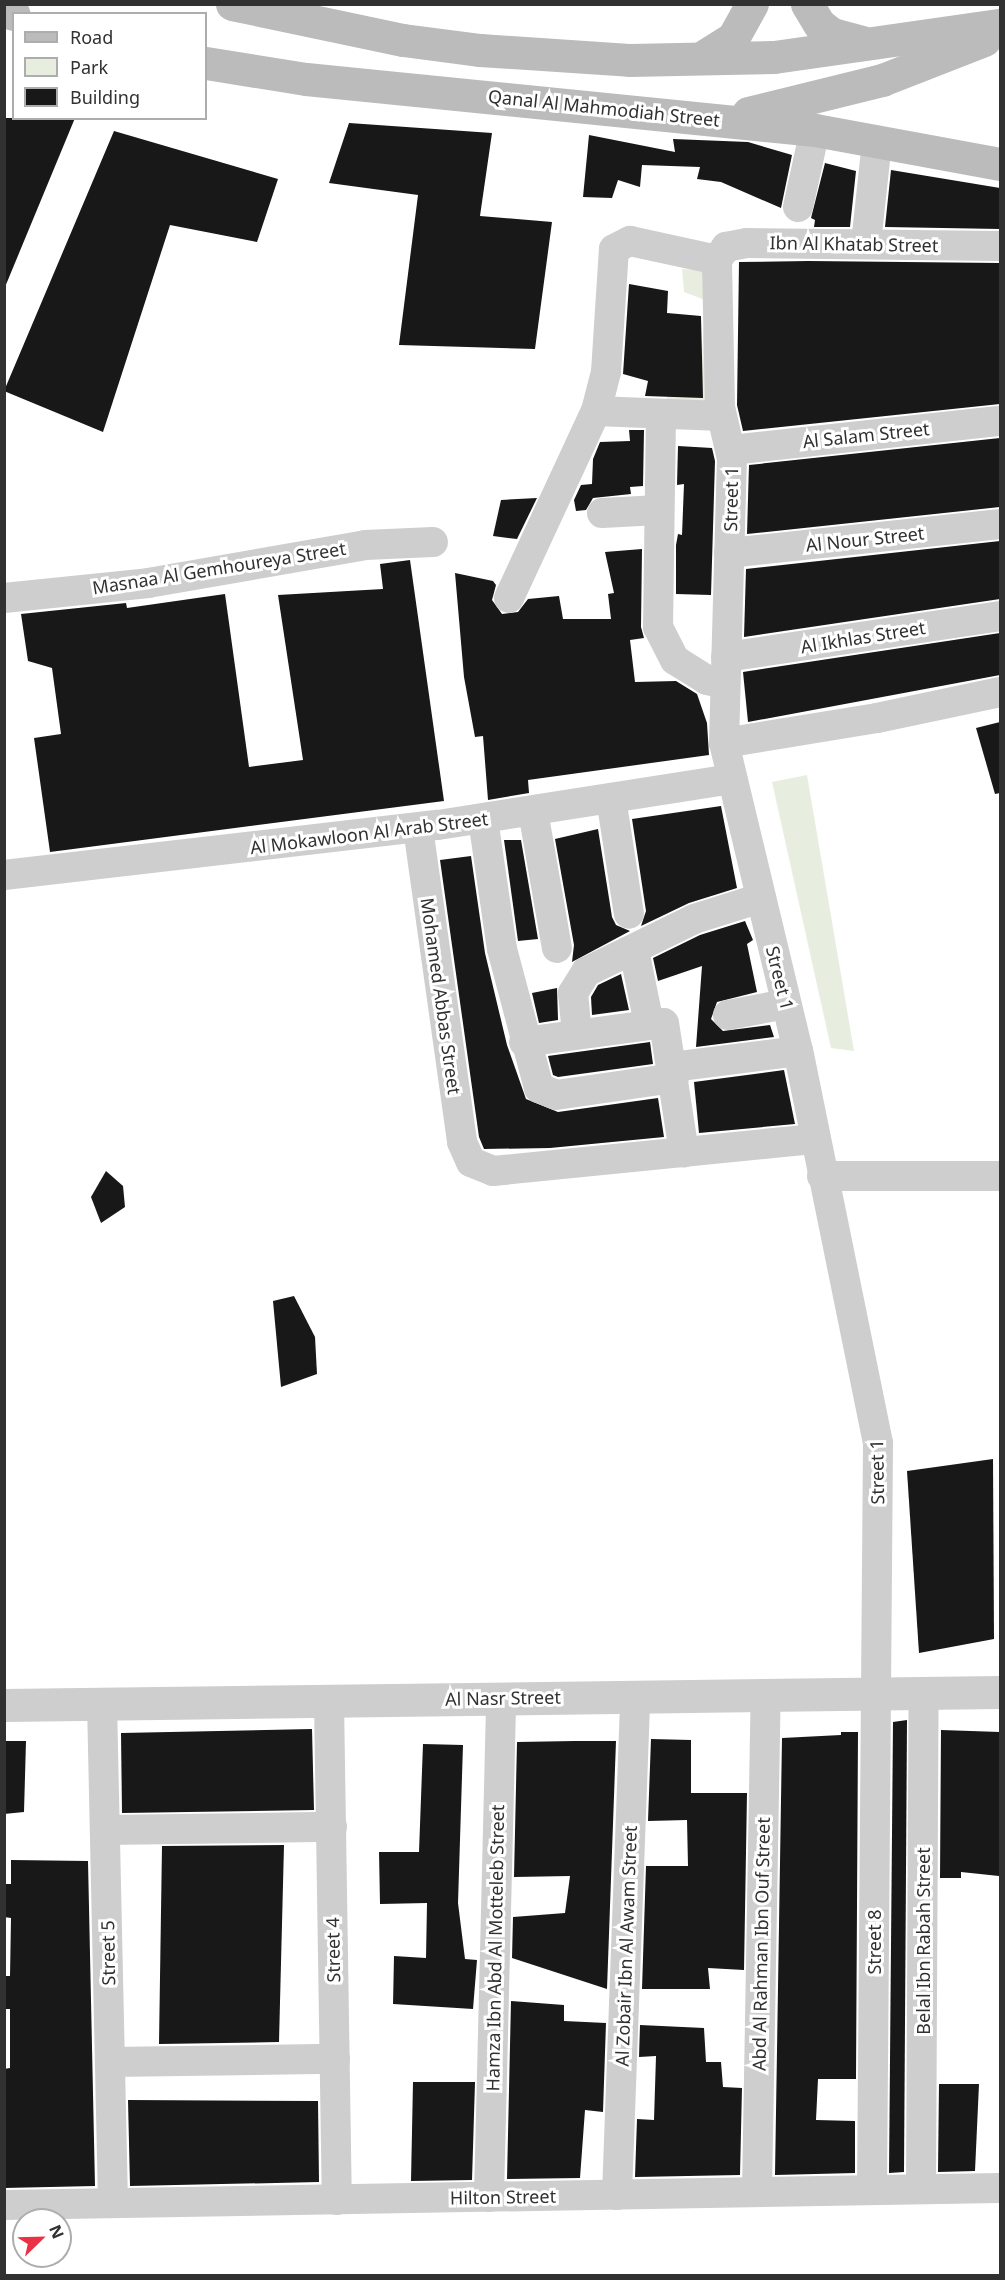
<!DOCTYPE html>
<style>
body{margin:0}
#map{position:relative;width:1005px;height:2280px;overflow:hidden;background:#fff;font-family:"Noto Sans",sans-serif}
div>[style]{position:absolute}
.green>*{inset:0;background:#e8eedf}
.building>*{inset:0;background:#181818}
.minor>*{height:30px;margin:-15px;padding:0 15px;transform-origin:15px;border-radius:15px;background:#cecece}
.tertiary>*{height:33px;margin:-16.5px;padding:0 16.5px;transform-origin:16.5px;border-radius:16.5px;background:#cecece}
.secondary>*{height:33px;margin:-16.5px;padding:0 16.5px;transform-origin:16.5px;border-radius:16.5px;background:#bbb}
span{translate:-50% -50%;white-space:nowrap;text-align:center;line-height:1.15;-webkit-text-stroke:6px #fff;paint-order:stroke}
.street-label{font-size:18px;color:#313131}
.frame{position:absolute;inset:0;border:6px solid #313131;pointer-events:none}
.legend{position:absolute;left:12px;top:12px;width:195px;height:108px;box-sizing:border-box;background:#fff;border:2px solid #adadad;margin:0;padding:8px 10px;list-style:none;font-size:18px;color:#313131}
.legend li{display:flex;align-items:center;gap:12px;height:30px}
.legend b{width:30px;border:2px solid #adadad}
.north{position:absolute;left:12px;top:2208px;width:60px;height:60px;box-sizing:border-box;background:#fff;border:2px solid #adadad;border-radius:50%;rotate:67deg;font-size:16px;font-weight:700;line-height:24px;text-align:center;color:#313131}
.north::after{content:'';display:block;margin:auto;width:21px;height:27px;background:#eb3145;clip-path:polygon(50% 0,100% 100%,50% 72%,0 100%)}
</style>
<div id="map">
<div class="green">
<i style="clip-path:polygon(682px 269px,712px 271px,713px 410px,665px 408px,668px 393px,700px 393px,705px 300px,684px 292px)"></i>
<i style="clip-path:polygon(807px 775px,854px 1051px,831px 1048px,772px 782px)"></i>
</div>
<div class="building">
<i style="clip-path:polygon(4px 118px,75px 118px,5px 287px,4px 287px)"></i>
<i style="clip-path:polygon(349px 123px,492px 133px,480px 216px,552px 222px,535px 349px,399px 345px,418px 195px,329px 183px)"></i>
<i style="clip-path:polygon(114px 131px,278px 179px,257px 242px,170px 225px,103px 432px,4px 391px)"></i>
<i style="clip-path:polygon(589px 135px,675px 152px,673px 139px,748px 142px,792px 155px,781px 208px,721px 182px,697px 179px,700px 167px,642px 165px,640px 187px,618px 180px,612px 198px,583px 197px)"></i>
<i style="clip-path:polygon(825px 163px,856px 171px,850px 227px,814px 227px,815px 220px,811px 218px)"></i>
<i style="clip-path:polygon(891px 170px,1000px 188px,1000px 229px,885px 227px)"></i>
<i style="clip-path:polygon(808px 261px,1000px 263px,1000px 404px,743px 431px,737px 405px,739px 262px)"></i>
<i style="clip-path:polygon(629px 284px,668px 291px,667px 313px,701px 316px,703px 398px,645px 396px,648px 381px,623px 374px)"></i>
<i style="clip-path:polygon(629px 430px,644px 430px,643px 486px,630px 487px,631px 494px,593px 498px,586px 510px,576px 511px,574px 500px,581px 485px,592px 484px,593px 459px,600px 442px,630px 441px)"></i>
<i style="clip-path:polygon(1000px 438px,1000px 507px,747px 534px,749px 465px)"></i>
<i style="clip-path:polygon(678px 446px,712px 448px,715px 461px,711px 595px,676px 594px,676px 545px,678px 534px,682px 535px,684px 484px,677px 485px)"></i>
<i style="clip-path:polygon(537px 498px,517px 539px,493px 536px,501px 500px)"></i>
<i style="clip-path:polygon(1000px 541px,1000px 599px,744px 637px,746px 569px)"></i>
<i style="clip-path:polygon(642px 549px,641px 627px,644px 638px,630px 640px,635px 682px,676px 681px,697px 694px,707px 723px,709px 755px,528px 780px,529px 793px,488px 800px,483px 736px,475px 737px,464px 677px,455px 573px,493px 581px,496px 585px,492px 600px,502px 614px,518px 612px,528px 599px,559px 596px,563px 619px,611px 619px,608px 594px,614px 593px,605px 552px)"></i>
<i style="clip-path:polygon(410px 560px,444px 801px,50px 852px,34px 738px,61px 734px,52px 668px,28px 661px,21px 614px,126px 603px,127px 608px,225px 594px,249px 767px,303px 760px,278px 595px,383px 589px,380px 564px)"></i>
<i style="clip-path:polygon(1000px 633px,1000px 675px,748px 722px,743px 672px)"></i>
<i style="clip-path:polygon(1000px 722px,1000px 793px,995px 794px,976px 728px)"></i>
<i style="clip-path:polygon(721px 806px,737px 888px,689px 903px,641px 926px,646px 911px,632px 819px)"></i>
<i style="clip-path:polygon(598px 829px,612px 917px,616px 925px,630px 931px,572px 962px,574px 945px,555px 839px)"></i>
<i style="clip-path:polygon(504px 840px,521px 840px,538px 939px,518px 941px)"></i>
<i style="clip-path:polygon(471px 856px,485px 953px,507px 1045px,526px 1099px,558px 1112px,658px 1098px,664px 1137px,550px 1148px,484px 1149px,479px 1137px,440px 860px)"></i>
<i style="clip-path:polygon(745px 921px,753px 940px,747px 944px,757px 992px,717px 1002px,711px 1019px,723px 1031px,770px 1025px,774px 1037px,696px 1047px,702px 966px,658px 981px,653px 958px,700px 935px)"></i>
<i style="clip-path:polygon(621px 974px,629px 1010px,592px 1015px,591px 997px,598px 985px)"></i>
<i style="clip-path:polygon(557px 988px,558px 1020px,539px 1023px,532px 993px)"></i>
<i style="clip-path:polygon(650px 1042px,653px 1064px,558px 1077px,553px 1075px,548px 1056px)"></i>
<i style="clip-path:polygon(784px 1070px,795px 1124px,699px 1133px,694px 1082px)"></i>
<i style="clip-path:polygon(106px 1171px,123px 1186px,125px 1207px,101px 1223px,91px 1197px)"></i>
<i style="clip-path:polygon(294px 1296px,315px 1337px,317px 1374px,281px 1387px,273px 1301px)"></i>
<i style="clip-path:polygon(993px 1459px,994px 1639px,919px 1653px,907px 1471px)"></i>
<i style="clip-path:polygon(907px 1720px,904px 2172px,889px 2173px,893px 1722px)"></i>
<i style="clip-path:polygon(312px 1729px,314px 1810px,122px 1813px,121px 1733px)"></i>
<i style="clip-path:polygon(941px 1730px,1000px 1732px,999px 1876px,961px 1872px,961px 1878px,940px 1878px)"></i>
<i style="clip-path:polygon(841px 1732px,858px 1732px,856px 2079px,818px 2079px,816px 2120px,855px 2121px,855px 2173px,775px 2175px,782px 1738px,841px 1735px)"></i>
<i style="clip-path:polygon(651px 1739px,691px 1740px,691px 1793px,747px 1793px,744px 1970px,708px 1968px,710px 1989px,642px 1989px,646px 1866px,688px 1866px,687px 1820px,648px 1821px)"></i>
<i style="clip-path:polygon(4px 1741px,26px 1741px,24px 1812px,4px 1814px)"></i>
<i style="clip-path:polygon(575px 1741px,616px 1741px,607px 1989px,512px 1958px,513px 1917px,565px 1913px,570px 1876px,514px 1877px,517px 1742px)"></i>
<i style="clip-path:polygon(423px 1744px,463px 1745px,458px 1903px,465px 1959px,477px 1960px,473px 2009px,393px 2004px,394px 1956px,426px 1958px,427px 1903px,380px 1904px,379px 1852px,419px 1852px)"></i>
<i style="clip-path:polygon(284px 1845px,279px 2042px,159px 2044px,162px 1846px)"></i>
<i style="clip-path:polygon(11px 1860px,88px 1861px,95px 2186px,4px 2188px,4px 2069px,10px 2068px,10px 2009px,4px 2009px,4px 1976px,10px 1976px,11px 1918px,4px 1917px,4px 1884px,11px 1884px)"></i>
<i style="clip-path:polygon(511px 2001px,564px 2005px,564px 2021px,606px 2023px,603px 2112px,585px 2110px,580px 2178px,507px 2179px)"></i>
<i style="clip-path:polygon(640px 2025px,704px 2028px,706px 2062px,721px 2062px,723px 2087px,742px 2088px,740px 2175px,635px 2177px,637px 2119px,654px 2120px,656px 2056px,639px 2057px)"></i>
<i style="clip-path:polygon(413px 2082px,475px 2082px,472px 2180px,411px 2181px)"></i>
<i style="clip-path:polygon(939px 2084px,979px 2084px,975px 2171px,938px 2172px)"></i>
<i style="clip-path:polygon(128px 2100px,318px 2101px,319px 2182px,130px 2186px)"></i>
</div>
<div class="minor">
<i style="left:798px;top:207px;width:79px;rotate:-77.6deg"></i>
<i style="left:866px;top:243px;width:103px;rotate:-83.8deg"></i>
<i style="left:596px;top:411px;width:125px;rotate:2.3deg"></i>
<i style="left:661px;top:414px;width:213px;rotate:90.8deg"></i>
<i style="left:658px;top:627px;width:37px;rotate:63deg"></i>
<i style="left:675px;top:660px;width:38px;rotate:32deg"></i>
<i style="left:707px;top:680px;width:18px;rotate:13deg"></i>
<i style="left:731px;top:450px;width:271px;rotate:-6.2deg"></i>
<i style="left:602px;top:513px;width:57px;rotate:-3deg"></i>
<i style="left:729px;top:553px;width:273px;rotate:-6.1deg"></i>
<i style="left:4px;top:598px;width:145px;rotate:-5.9deg"></i>
<i style="left:148px;top:583px;width:220px;rotate:-9.9deg"></i>
<i style="left:365px;top:545px;width:68px;rotate:-2.5deg"></i>
<i style="left:509px;top:598px;width:206px;rotate:-65.1deg"></i>
<i style="left:596px;top:411px;width:40px;rotate:-75.6deg"></i>
<i style="left:606px;top:372px;width:123px;rotate:-86.3deg"></i>
<i style="left:614px;top:249px;width:18px;rotate:-27deg"></i>
<i style="left:630px;top:241px;width:89px;rotate:12.3deg"></i>
<i style="left:726px;top:657px;width:277px;rotate:-8.5deg"></i>
<i style="left:724px;top:743px;width:155px;rotate:-9.3deg"></i>
<i style="left:877px;top:718px;width:126px;rotate:-11.9deg"></i>
<i style="left:611px;top:798px;width:117px;rotate:81.2deg"></i>
<i style="left:533px;top:811px;width:139px;rotate:80.1deg"></i>
<i style="left:483px;top:819px;width:131px;rotate:81.7deg"></i>
<i style="left:502px;top:949px;width:144px;rotate:75.1deg"></i>
<i style="left:539px;top:1088px;width:18px;rotate:22deg"></i>
<i style="left:556px;top:1095px;width:119px;rotate:-8.2deg"></i>
<i style="left:418px;top:828px;width:317px;rotate:82deg"></i>
<i style="left:462px;top:1142px;width:22px;rotate:66deg"></i>
<i style="left:471px;top:1162px;width:24px;rotate:22deg"></i>
<i style="left:493px;top:1171px;width:324px;rotate:-5.7deg"></i>
<i style="left:4px;top:875px;width:437px;rotate:-6.6deg"></i>
<i style="left:438px;top:825px;width:298px;rotate:-8.9deg"></i>
<i style="left:634px;top:950px;width:76px;rotate:78.5deg"></i>
<i style="left:728px;top:1015px;width:59px;rotate:-10.7deg"></i>
<i style="left:577px;top:1034px;width:41px;rotate:-95.6deg"></i>
<i style="left:573px;top:993px;width:25px;rotate:-58deg"></i>
<i style="left:586px;top:972px;width:120px;rotate:-26.1deg"></i>
<i style="left:694px;top:919px;width:70px;rotate:-17.4deg"></i>
<i style="left:524px;top:1042px;width:141px;rotate:-7.7deg"></i>
<i style="left:664px;top:1023px;width:131px;rotate:81.2deg"></i>
<i style="left:672px;top:1067px;width:127px;rotate:-7.2deg"></i>
<i style="left:822px;top:1176px;width:178px"></i>
<i style="left:329px;top:1701px;width:499px;rotate:89.1deg"></i>
<i style="left:102px;top:1703px;width:500px;rotate:88.74deg"></i>
<i style="left:105px;top:1830px;width:227px;rotate:-0.8deg"></i>
<i style="left:110px;top:2062px;width:225px;rotate:-0.8deg"></i>
<i style="left:921px;top:2189px;width:496px;rotate:-89.7deg"></i>
<i style="left:872px;top:2190px;width:747px;rotate:-89.54deg"></i>
<i style="left:878px;top:1443px;width:400px;rotate:-101.5deg"></i>
<i style="left:798px;top:1051px;width:317px;rotate:-103.5deg"></i>
<i style="left:724px;top:743px;width:284px;rotate:-88.4deg"></i>
<i style="left:732px;top:459px;width:53px;rotate:-103deg"></i>
<i style="left:720px;top:407px;width:147px;rotate:-91.2deg"></i>
<i style="left:717px;top:260px;width:16px;rotate:-55deg"></i>
<i style="left:726px;top:247px;width:21px;rotate:-11deg"></i>
<i style="left:747px;top:243px;width:253px;rotate:0.7deg"></i>
<i style="left:757px;top:2192px;width:497px;rotate:-89deg"></i>
<i style="left:617px;top:2195px;width:498px;rotate:-87.9deg"></i>
<i style="left:489px;top:2197px;width:499px;rotate:-88.6deg"></i>
<i style="left:4px;top:2205px;width:996px;rotate:-0.98deg"></i>
</div>
<div class="tertiary">
<i style="left:4px;top:1705px;width:996px;rotate:-0.75deg"></i>
</div>
<div class="secondary">
<i style="left:232px;top:4px;width:175px;rotate:11.9deg"></i>
<i style="left:403px;top:40px;width:78px;rotate:7.4deg"></i>
<i style="left:480px;top:50px;width:149px;rotate:3.8deg"></i>
<i style="left:629px;top:60px;width:145px;rotate:-1.2deg"></i>
<i style="left:774px;top:57px;width:228px;rotate:-8.1deg"></i>
<i style="left:807px;top:4px;width:23px;rotate:59deg"></i>
<i style="left:819px;top:24px;width:16px;rotate:38deg"></i>
<i style="left:832px;top:34px;width:31px;rotate:15deg"></i>
<i style="left:4px;top:11px;width:10px;rotate:17deg"></i>
<i style="left:701px;top:58px;width:38px;rotate:-32deg"></i>
<i style="left:733px;top:38px;width:39px;rotate:-61deg"></i>
<i style="left:206px;top:63px;width:101px;rotate:9.1deg"></i>
<i style="left:306px;top:79px;width:512px;rotate:5.72deg"></i>
<i style="left:815px;top:130px;width:188px;rotate:10.4deg"></i>
<i style="left:748px;top:113px;width:138px;rotate:-13.8deg"></i>
<i style="left:882px;top:80px;width:110px;rotate:-21.4deg"></i>
</div>
<div class="street-label">
<span style="left:604px;top:108px;rotate:6deg">Qanal Al Mahmodiah Street</span>
<span style="left:854px;top:244px;rotate:1deg">Ibn Al Khatab Street</span>
<span style="left:866px;top:435px;rotate:-6deg">Al Salam Street</span>
<span style="left:731px;top:499px;rotate:-89deg">Street 1</span>
<span style="left:865px;top:539px;rotate:-6deg">Al Nour Street</span>
<span style="left:219px;top:568px;rotate:-9deg">Masnaa Al Gemhoureya Street</span>
<span style="left:863px;top:637px;rotate:-9deg">Al Ikhlas Street</span>
<span style="left:369px;top:833px;rotate:-7deg">Al Mokawloon Al Arab Street</span>
<span style="left:780px;top:978px;rotate:76deg">Street 1</span>
<span style="left:441px;top:996px;rotate:82deg">Mohamed Abbas Street</span>
<span style="left:877px;top:1472px;rotate:-91deg">Street 1</span>
<span style="left:503px;top:1698px;rotate:-1deg">Al Nasr Street</span>
<span style="left:923px;top:1941px;rotate:-90deg">Belal Ibn Rabah Street</span>
<span style="left:874px;top:1942px;rotate:-90deg">Street 8</span>
<span style="left:761px;top:1944px;rotate:-89deg">Abd Al Rahman Ibn Ouf Street</span>
<span style="left:626px;top:1946px;rotate:-88deg">Al Zobair Ibn Al Awam Street</span>
<span style="left:495px;top:1948px;rotate:-89deg">Hamza Ibn Abd Al Motteleb Street</span>
<span style="left:333px;top:1950px;rotate:-91deg">Street 4</span>
<span style="left:108px;top:1953px;rotate:-91deg">Street 5</span>
<span style="left:503px;top:2197px;rotate:-1deg">Hilton Street</span>
</div>
<div class="frame"></div>
<ul class="legend">
<li><b style="height:8px;background:#bbb"></b>Road</li>
<li><b style="height:16px;background:#e8eedf"></b>Park</li>
<li><b style="height:16px;background:#181818"></b>Building</li>
</ul>
<div class="north">N</div>
</div>
